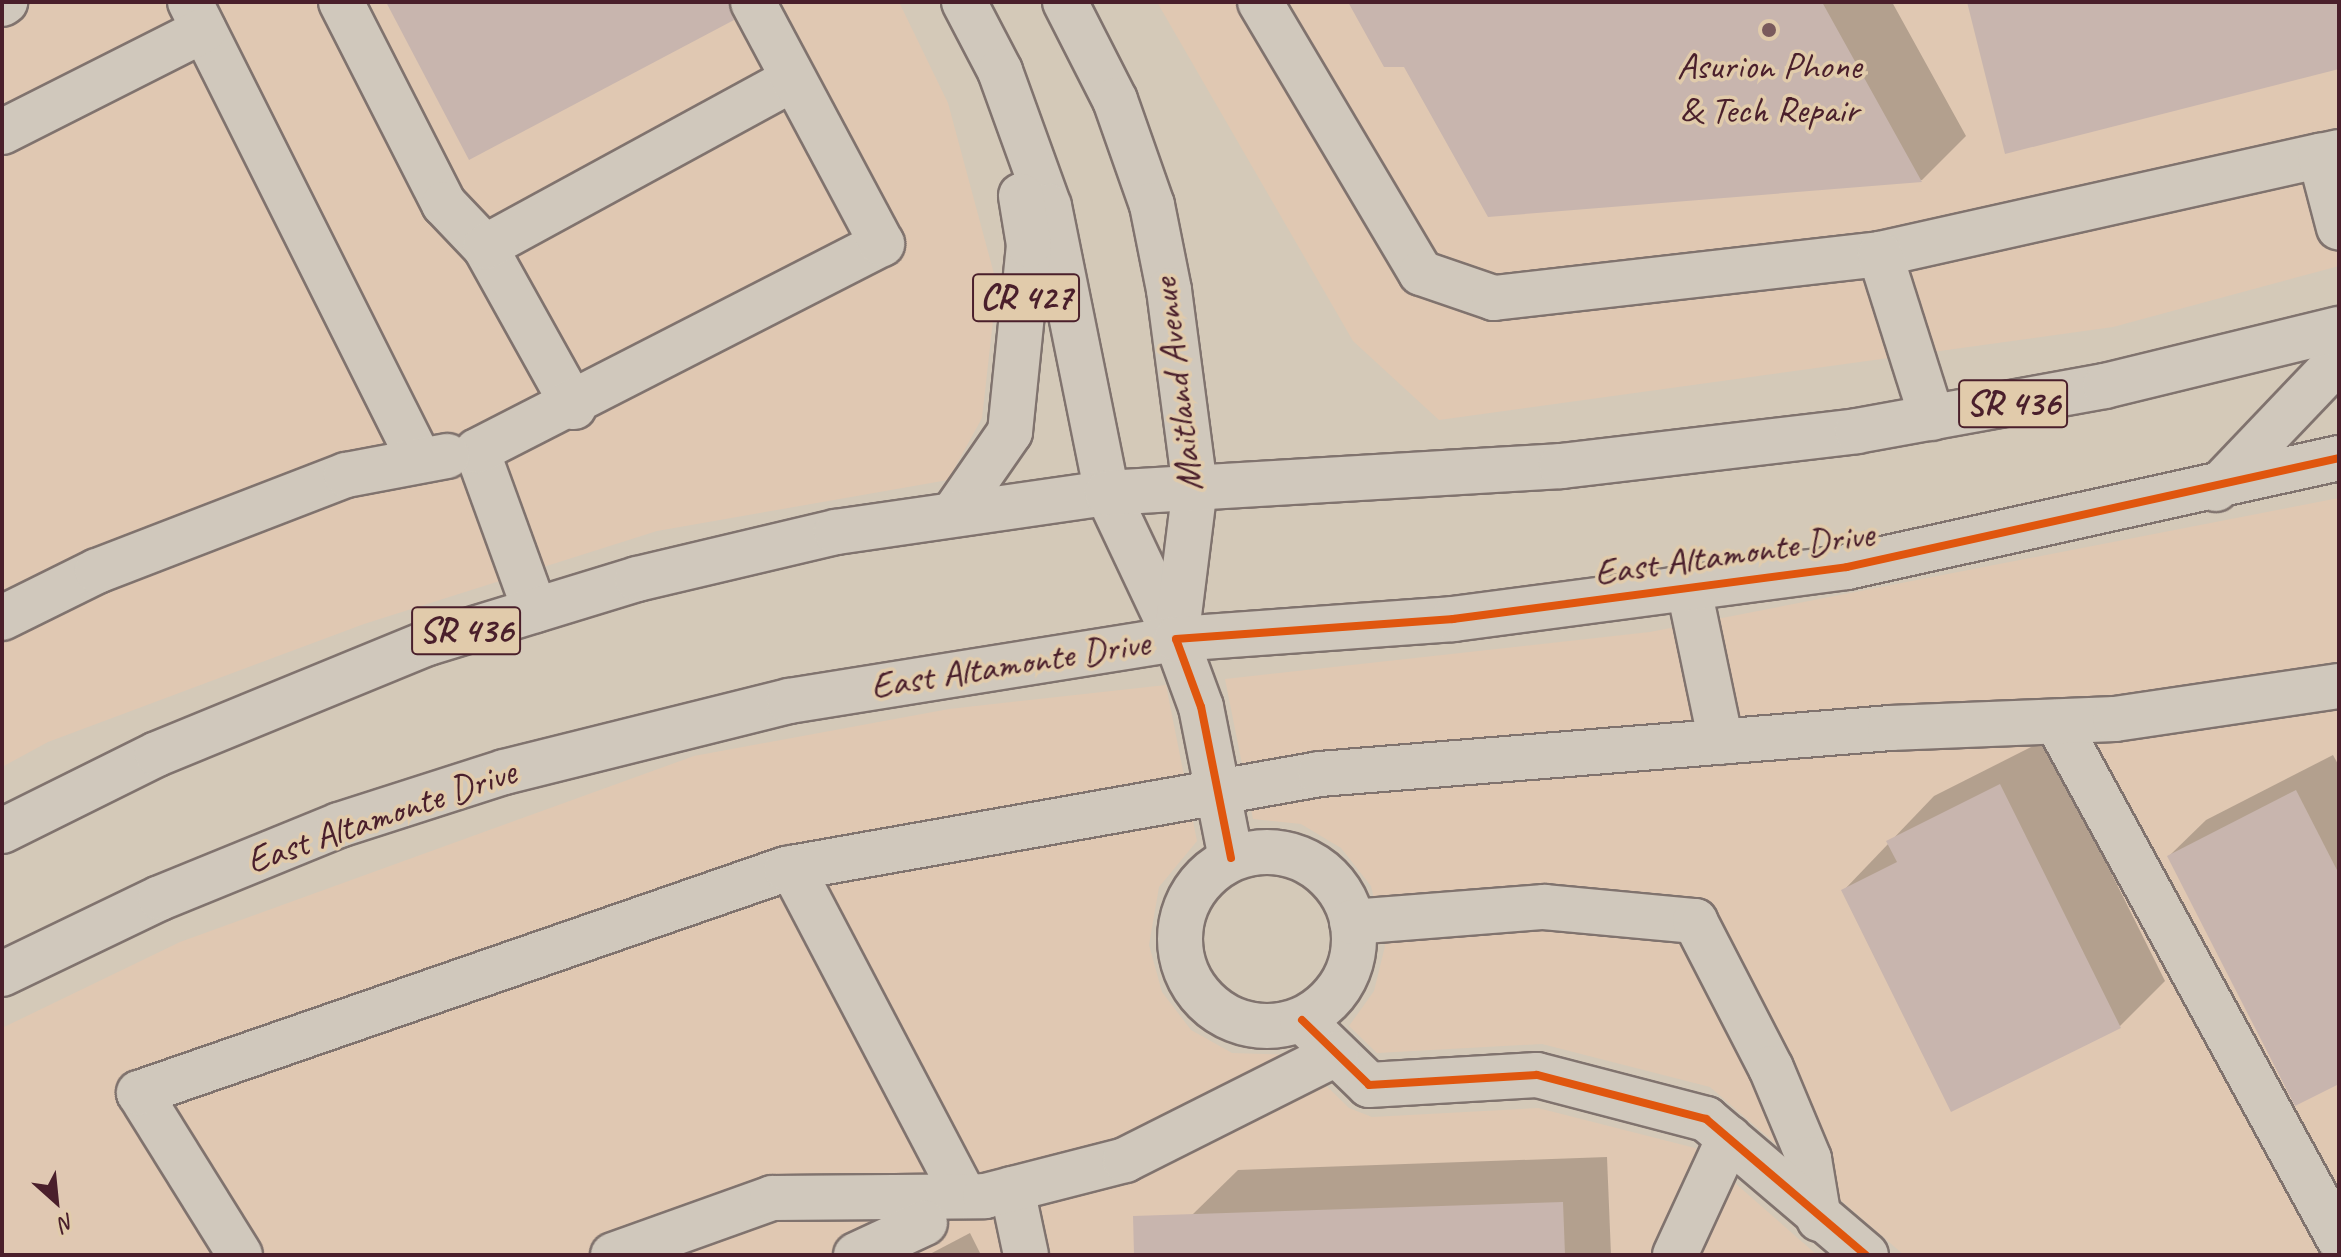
<!DOCTYPE html>
<style>
body{margin:0}
#map{position:relative;width:2341px;height:1257px;overflow:hidden;background:#d4c9b8;font-family:Caveat,sans-serif}
div>[style]{position:absolute}
.built>*{inset:0;background:#e0c8b2}
.shadow>*{inset:0;background:#0003}
.building>*{inset:0;background:#c8b5ae}
.roads{filter:drop-shadow(2px 0 #80736e) drop-shadow(-2px 0 #80736e) drop-shadow(0 2px #80736e) drop-shadow(0 -2px #80736e)}
.minor>*{height:44px;margin:-22px;padding:0 22px;transform-origin:22px;border-radius:22px;background:#d0c8bc}
.minor>.ring{margin:-22px;padding:0;box-sizing:content-box;background:none;border:44px solid #d0c8bc;border-radius:50%}
.major>*{height:44px;margin:-22px;padding:0 22px;transform-origin:22px;border-radius:22px;background:#d0c8bc}
.cycleway>*{height:8px;margin:-4px;padding:0 4px;transform-origin:4px;border-radius:4px;background:#e0560e}
.dots>*{width:22px;height:22px;translate:-50% -50%;box-sizing:border-box;border:4px solid #e1cbab;border-radius:50%}
span{translate:-50% -50%;white-space:nowrap;text-align:center;line-height:1.15;-webkit-text-stroke:7px #e1cbab;paint-order:stroke}
.shield-label span{padding:2px 6px;background:#e1cbab;border:2px solid;border-radius:6px;-webkit-text-stroke-width:0}
.shield-label{font-size:36px;color:#4a1f2b;font-weight:700}
.poi-label{font-size:38px;color:#4a1f2b}
.street-label{font-size:38px;color:#4a1f2b}
.frame{position:absolute;inset:0;border:4px solid #4a1f2b;pointer-events:none}
.north{position:absolute;left:16px;top:1161px;width:80px;height:80px;-webkit-text-stroke:6px #e1cbab;paint-order:stroke;rotate:153deg;font-size:22px;font-weight:700;line-height:32px;text-align:center;color:#4a1f2b}
.north::after{content:'';display:block;margin:auto;width:28px;height:36px;background:#4a1f2b;clip-path:polygon(50% 0,100% 100%,50% 72%,0 100%)}
</style>
<div id="map">
<div class="built">
<i style="clip-path:polygon(2px 2px,899px 2px,948px 103px,997px 285px,982px 418px,948px 480px,657px 531px,364px 624px,48px 742px,2px 767px)"></i>
<i style="clip-path:polygon(1157px 2px,2339px 2px,2339px 266px,2113px 327px,1439px 420px,1353px 341px)"></i>
<i style="clip-path:polygon(2339px 498px,2339px 1255px,1904px 1255px,1710px 1087px,1542px 1044px,1377px 1053px,1349px 1026px,1374px 991px,1385px 946px,1371px 886px,1341px 848px,1301px 824px,1253px 819px,1225px 679px,1650px 632px)"></i>
<i style="clip-path:polygon(1166px 685px,1197px 841px,1159px 887px,1149px 945px,1162px 992px,1191px 1030px,1232px 1053px,1295px 1055px,1349px 1108px,1372px 1117px,1538px 1108px,1695px 1148px,1817px 1255px,2px 1255px,2px 1028px,180px 942px,694px 756px,949px 709px)"></i>
</div>
<div class="shadow">
<i style="clip-path:polygon(388px 2px,746px 2px,725px 23px)"></i>
<i style="clip-path:polygon(1350px 2px,1892px 2px,1966px 136px,1922px 180px,1489px 215px,1405px 65px)"></i>
<i style="clip-path:polygon(2045px 740px,2165px 981px,2119px 1027px,1844px 890px,1934px 796px)"></i>
<i style="clip-path:polygon(2333px 755px,2339px 766px,2339px 1082px,2169px 856px,2206px 820px)"></i>
<i style="clip-path:polygon(1607px 1157px,1611px 1255px,1193px 1255px,1192px 1215px,1238px 1170px)"></i>
<i style="clip-path:polygon(970px 1233px,981px 1255px,928px 1255px)"></i>
</div>
<div class="building">
<i style="clip-path:polygon(386px 2px,728px 2px,734px 20px,469px 160px)"></i>
<i style="clip-path:polygon(1348px 2px,1822px 2px,1922px 182px,1488px 217px,1404px 67px,1384px 67px)"></i>
<i style="clip-path:polygon(1967px 2px,2339px 2px,2339px 69px,2005px 154px)"></i>
<i style="clip-path:polygon(2000px 784px,2121px 1028px,1951px 1112px,1841px 890px,1897px 862px,1886px 841px)"></i>
<i style="clip-path:polygon(2296px 790px,2339px 874px,2339px 1084px,2295px 1106px,2167px 856px)"></i>
<i style="clip-path:polygon(1563px 1202px,1565px 1255px,1134px 1255px,1133px 1216px)"></i>
</div>
<div class="roads">
<div class="minor">
<i style="left:190px;top:2px;width:513px;rotate:63.39deg"></i>
<i style="left:341px;top:2px;width:227px;rotate:63deg"></i>
<i style="left:444px;top:204px;width:59px;rotate:46.4deg"></i>
<i style="left:1260px;top:2px;width:315px;rotate:59.3deg"></i>
<i style="left:1421px;top:273px;width:77px;rotate:18.9deg"></i>
<i style="left:1494px;top:298px;width:388px;rotate:-6.5deg"></i>
<i style="left:1880px;top:254px;width:451px;rotate:-12.6deg"></i>
<i style="left:2px;top:4px;width:4px;rotate:-34deg"></i>
<i style="left:2px;top:132px;width:226px;rotate:-26.8deg"></i>
<i style="left:2339px;top:152px;width:19px;rotate:168deg"></i>
<i style="left:2320px;top:156px;width:74px;rotate:75.2deg"></i>
<i style="left:1880px;top:254px;width:172px;rotate:72.4deg"></i>
<i style="left:574px;top:407px;width:183px;rotate:-119.1deg"></i>
<i style="left:485px;top:247px;width:351px;rotate:-28.6deg"></i>
<i style="left:1689px;top:589px;width:156px;rotate:78.2deg"></i>
<i style="left:535px;top:610px;width:169px;rotate:-110deg"></i>
<i style="left:477px;top:451px;width:455px;rotate:-27.1deg"></i>
<i style="left:882px;top:244px;width:274px;rotate:-118.1deg"></i>
<i style="left:2px;top:618px;width:106px;rotate:-26.3deg"></i>
<i style="left:97px;top:571px;width:267px;rotate:-21.1deg"></i>
<i style="left:346px;top:475px;width:103px;rotate:-10.7deg"></i>
<i style="left:1176px;top:639px;width:72px;rotate:69.8deg"></i>
<i style="left:1201px;top:707px;width:154px;rotate:78.8deg"></i>
<i style="left:2057px;top:722px;width:589px;rotate:61.39deg"></i>
<i class="ring" style="left:1180px;top:852px;width:130px;height:130px"></i>
<i style="left:792px;top:868px;width:370px;rotate:62.3deg"></i>
<i style="left:1352px;top:922px;width:193px;rotate:-4.5deg"></i>
<i style="left:1544px;top:907px;width:152px;rotate:5.3deg"></i>
<i style="left:1695px;top:921px;width:165px;rotate:62.7deg"></i>
<i style="left:1771px;top:1068px;width:99px;rotate:67.3deg"></i>
<i style="left:1809px;top:1159px;width:61px;rotate:80.5deg"></i>
<i style="left:1302px;top:1020px;width:93px;rotate:44.1deg"></i>
<i style="left:1369px;top:1085px;width:168px;rotate:-3.4deg"></i>
<i style="left:1537px;top:1075px;width:175px;rotate:14.6deg"></i>
<i style="left:1706px;top:1119px;width:210px;rotate:40.4deg"></i>
<i style="left:1012px;top:1189px;width:67px;rotate:78deg"></i>
<i style="left:240px;top:1255px;width:191px;rotate:-121.9deg"></i>
<i style="left:139px;top:1093px;width:685px;rotate:-19.1deg"></i>
<i style="left:786px;top:869px;width:542px;rotate:-10.09deg"></i>
<i style="left:1320px;top:774px;width:572px;rotate:-4.61deg"></i>
<i style="left:1890px;top:728px;width:225px;rotate:-2.3deg"></i>
<i style="left:2115px;top:719px;width:226px;rotate:-8.4deg"></i>
<i style="left:613px;top:1255px;width:169px;rotate:-19.7deg"></i>
<i style="left:772px;top:1198px;width:213px;rotate:-0.5deg"></i>
<i style="left:985px;top:1196px;width:145px;rotate:-14.4deg"></i>
<i style="left:1125px;top:1160px;width:236px;rotate:-26.7deg"></i>
<i style="left:856px;top:1255px;width:76px;rotate:-24.9deg"></i>
<i style="left:1675px;top:1255px;width:129px;rotate:-65.2deg"></i>
</div>
<div class="major">
<i style="left:964px;top:2px;width:78px;rotate:62.4deg"></i>
<i style="left:1000px;top:71px;width:144px;rotate:70.1deg"></i>
<i style="left:1049px;top:206px;width:293px;rotate:78.6deg"></i>
<i style="left:1107px;top:493px;width:161px;rotate:64.7deg"></i>
<i style="left:1065px;top:2px;width:110px;rotate:63deg"></i>
<i style="left:1115px;top:100px;width:111px;rotate:70.6deg"></i>
<i style="left:1152px;top:205px;width:87px;rotate:78.7deg"></i>
<i style="left:1169px;top:290px;width:199px;rotate:82.5deg"></i>
<i style="left:1195px;top:487px;width:153px;rotate:97.1deg"></i>
<i style="left:2216px;top:489px;width:178px;rotate:-46.4deg"></i>
<i style="left:956px;top:510px;width:95px;rotate:-55.3deg"></i>
<i style="left:1010px;top:432px;width:188px;rotate:-84.2deg"></i>
<i style="left:1029px;top:245px;width:50px;rotate:-99.3deg"></i>
<i style="left:2px;top:831px;width:173px;rotate:-26.4deg"></i>
<i style="left:157px;top:754px;width:293px;rotate:-22.3deg"></i>
<i style="left:428px;top:643px;width:219px;rotate:-17deg"></i>
<i style="left:637px;top:579px;width:204px;rotate:-13.3deg"></i>
<i style="left:836px;top:532px;width:274px;rotate:-8.2deg"></i>
<i style="left:1107px;top:493px;width:455px;rotate:-3.4deg"></i>
<i style="left:1561px;top:466px;width:298px;rotate:-6.7deg"></i>
<i style="left:1857px;top:431px;width:252px;rotate:-10.3deg"></i>
<i style="left:2105px;top:386px;width:241px;rotate:-13.7deg"></i>
<i style="left:2px;top:974px;width:175px;rotate:-25.7deg"></i>
<i style="left:160px;top:898px;width:193px;rotate:-22.2deg"></i>
<i style="left:339px;top:825px;width:173px;rotate:-17.8deg"></i>
<i style="left:504px;top:772px;width:294px;rotate:-14deg"></i>
<i style="left:789px;top:701px;width:392px;rotate:-9.1deg"></i>
<i style="left:1176px;top:639px;width:278px;rotate:-4.1deg"></i>
<i style="left:1453px;top:619px;width:397px;rotate:-7.5deg"></i>
<i style="left:1847px;top:567px;width:504px;rotate:-12.49deg"></i>
</div>
</div>
<div class="cycleway">
<i style="left:1231px;top:858px;width:154px;rotate:-101.2deg"></i>
<i style="left:1201px;top:707px;width:72px;rotate:-110.2deg"></i>
<i style="left:1176px;top:639px;width:278px;rotate:-4.1deg"></i>
<i style="left:1453px;top:619px;width:397px;rotate:-7.5deg"></i>
<i style="left:1847px;top:567px;width:504px;rotate:-12.49deg"></i>
<i style="left:1302px;top:1020px;width:93px;rotate:44.1deg"></i>
<i style="left:1369px;top:1085px;width:168px;rotate:-3.4deg"></i>
<i style="left:1537px;top:1075px;width:175px;rotate:14.6deg"></i>
<i style="left:1706px;top:1119px;width:210px;rotate:40.4deg"></i>
</div>
<div class="dots">
<i style="left:1769px;top:30px;background:#7a5a5c"></i>
</div>
<div class="shield-label">
<span style="left:1026px;top:298px">CR 427</span>
<span style="left:2013px;top:404px">SR 436</span>
<span style="left:466px;top:631px">SR 436</span>
</div>
<div class="poi-label">
<span style="left:1769px;top:88px">Asurion Phone<br>&amp; Tech Repair</span>
</div>
<div class="street-label">
<span style="left:1177px;top:385px;rotate:-97deg">Maitland Avenue</span>
<span style="left:1734px;top:553px;rotate:-8deg">East Altamonte Drive</span>
<span style="left:1010px;top:664px;rotate:-9deg">East Altamonte Drive</span>
<span style="left:381px;top:816px;rotate:-19deg">East Altamonte Drive</span>
</div>
<div class="frame"></div>
<div class="north">N</div>
</div>
